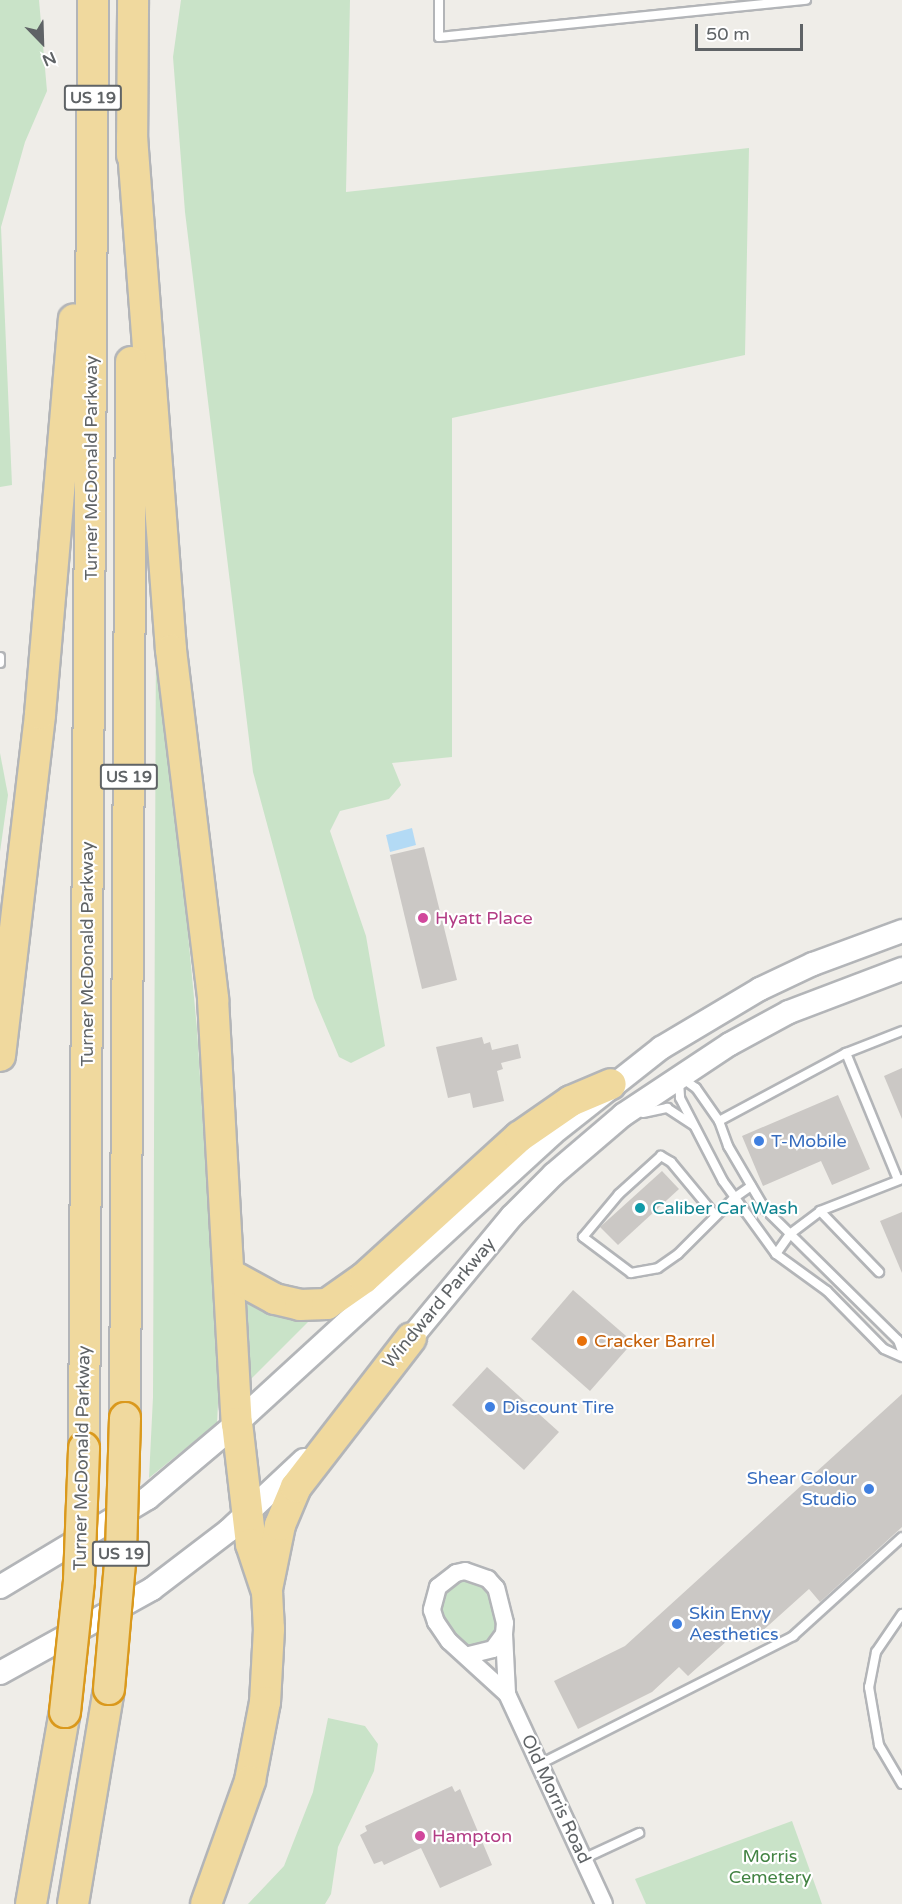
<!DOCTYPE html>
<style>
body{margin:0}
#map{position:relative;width:902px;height:1904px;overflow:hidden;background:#efede8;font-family:"Varela Round",sans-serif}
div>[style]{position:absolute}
.green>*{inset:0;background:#c9e3c8}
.water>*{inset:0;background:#b3daf5}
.building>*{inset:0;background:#cbc8c5}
.roads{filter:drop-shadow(2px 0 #b3b5b8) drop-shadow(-2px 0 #b3b5b8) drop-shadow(0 2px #b3b5b8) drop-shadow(0 -2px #b3b5b8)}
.service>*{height:8px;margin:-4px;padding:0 4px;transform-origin:4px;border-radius:4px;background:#fff}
.minor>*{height:16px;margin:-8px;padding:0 8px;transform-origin:8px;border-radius:8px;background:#fff}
.secondary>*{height:22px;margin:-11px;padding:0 11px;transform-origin:11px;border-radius:11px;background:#fff}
.motorway>*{height:30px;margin:-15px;padding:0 15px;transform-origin:15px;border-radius:15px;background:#f0d99e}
.bridges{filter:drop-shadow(2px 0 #da991d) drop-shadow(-2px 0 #da991d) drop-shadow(0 2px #da991d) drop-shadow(0 -2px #da991d)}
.motorway-bridge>*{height:30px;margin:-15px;padding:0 15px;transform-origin:15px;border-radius:15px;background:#f0d99e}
.dots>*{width:16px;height:16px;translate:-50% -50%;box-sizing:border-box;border:3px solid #fff;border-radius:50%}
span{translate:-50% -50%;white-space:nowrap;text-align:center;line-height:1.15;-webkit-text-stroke:4.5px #fff;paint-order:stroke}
.shield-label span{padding:2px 4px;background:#fff;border:2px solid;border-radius:4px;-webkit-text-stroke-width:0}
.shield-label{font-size:16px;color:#5f6366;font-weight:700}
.street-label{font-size:18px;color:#5f6366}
.hotel-label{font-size:18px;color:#b23c85}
.left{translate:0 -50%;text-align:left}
.shop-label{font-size:18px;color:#366cbe}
.right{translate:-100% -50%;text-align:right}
.culture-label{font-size:18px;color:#0d838f}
.food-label{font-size:18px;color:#c56008}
.park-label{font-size:18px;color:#428343}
.north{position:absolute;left:12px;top:12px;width:60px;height:60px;-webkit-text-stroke:4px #fff;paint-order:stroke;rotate:157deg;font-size:16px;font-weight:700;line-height:24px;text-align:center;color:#5f6366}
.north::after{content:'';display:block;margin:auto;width:21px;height:27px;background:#5f6366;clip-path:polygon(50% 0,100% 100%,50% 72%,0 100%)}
.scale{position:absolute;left:695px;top:24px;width:108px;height:27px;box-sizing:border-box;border:3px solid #5f6366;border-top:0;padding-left:8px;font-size:18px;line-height:21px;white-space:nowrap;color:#5f6366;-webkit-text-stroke:4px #fff;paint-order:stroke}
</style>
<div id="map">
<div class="green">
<i style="clip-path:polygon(0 0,39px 0,47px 91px,25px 142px,1px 227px,12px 485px,0 487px)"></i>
<i style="clip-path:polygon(181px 0,350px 0,346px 192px,749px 148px,745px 355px,452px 418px,452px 757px,392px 763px,401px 785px,389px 799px,340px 811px,330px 831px,366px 936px,385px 1046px,351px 1063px,339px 1057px,314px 998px,253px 772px,185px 212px,173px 57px)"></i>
<i style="clip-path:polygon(156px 626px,159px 628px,197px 1029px,219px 1384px,217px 1423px,149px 1478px,153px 1397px)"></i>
<i style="clip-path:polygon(0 753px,8px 795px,0 852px)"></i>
<i style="clip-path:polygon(241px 1295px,315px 1315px,246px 1384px)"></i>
<i style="clip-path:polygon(459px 1579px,478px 1581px,492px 1594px,498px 1628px,493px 1641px,469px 1647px,462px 1644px,441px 1616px,440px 1597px)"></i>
<i style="clip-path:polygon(328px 1718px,365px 1726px,378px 1744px,374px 1771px,338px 1847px,331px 1894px,325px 1904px,248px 1904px,284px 1866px,313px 1792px)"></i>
<i style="clip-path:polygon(792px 1821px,822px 1904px,646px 1904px,635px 1879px)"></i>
</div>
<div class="water">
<i style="clip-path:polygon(412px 828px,416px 845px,390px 852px,386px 835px)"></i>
</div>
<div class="building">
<i style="clip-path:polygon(424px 847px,457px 980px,422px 989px,390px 855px)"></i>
<i style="clip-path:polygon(482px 1037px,484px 1044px,490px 1042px,492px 1050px,518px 1044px,521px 1058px,501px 1063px,503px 1069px,497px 1071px,504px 1101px,473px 1108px,470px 1093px,448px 1098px,436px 1047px)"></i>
<i style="clip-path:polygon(902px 1068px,902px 1119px,884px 1076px)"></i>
<i style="clip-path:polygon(838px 1095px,870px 1169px,832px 1185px,821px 1161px,763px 1186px,742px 1136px)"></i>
<i style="clip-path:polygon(662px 1171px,679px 1189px,618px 1245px,600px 1227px)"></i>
<i style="clip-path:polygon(902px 1212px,902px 1273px,880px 1221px)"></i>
<i style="clip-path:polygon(573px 1290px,633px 1342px,590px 1391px,531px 1339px)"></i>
<i style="clip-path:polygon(487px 1367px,559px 1432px,524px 1470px,452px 1405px)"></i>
<i style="clip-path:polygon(902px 1394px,902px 1527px,820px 1602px,809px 1589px,750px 1642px,739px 1630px,688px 1676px,679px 1667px,652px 1692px,578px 1729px,554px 1681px,625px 1646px)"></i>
<i style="clip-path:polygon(452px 1786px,455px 1792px,460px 1789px,492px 1865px,440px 1888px,421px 1848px,384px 1865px,382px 1861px,374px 1864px,360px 1835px,367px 1831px,365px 1826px)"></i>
</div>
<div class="roads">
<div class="service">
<i style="left:439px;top:0;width:37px;rotate:90deg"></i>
<i style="left:439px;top:37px;width:369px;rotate:-5.8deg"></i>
<i style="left:0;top:657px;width:6px;rotate:90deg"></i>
<i style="left:846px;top:1053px;width:137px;rotate:67.7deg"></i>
<i style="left:682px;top:1078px;width:17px;rotate:36deg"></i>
<i style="left:696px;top:1088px;width:40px;rotate:55.1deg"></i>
<i style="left:719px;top:1121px;width:27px;rotate:70deg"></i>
<i style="left:728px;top:1146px;width:73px;rotate:59.6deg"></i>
<i style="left:765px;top:1209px;width:187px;rotate:44.6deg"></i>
<i style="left:898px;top:1340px;width:12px;rotate:70deg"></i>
<i style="left:679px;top:1082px;width:16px;rotate:86deg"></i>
<i style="left:680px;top:1098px;width:93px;rotate:62.6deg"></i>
<i style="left:723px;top:1181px;width:90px;rotate:54deg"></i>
<i style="left:776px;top:1254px;width:63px;rotate:36deg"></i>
<i style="left:827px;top:1291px;width:81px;rotate:45.5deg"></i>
<i style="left:884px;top:1349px;width:20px;rotate:24deg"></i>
<i style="left:643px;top:1113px;width:25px;rotate:-12deg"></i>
<i style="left:667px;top:1108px;width:31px;rotate:33deg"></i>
<i style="left:719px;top:1121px;width:144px;rotate:-28.2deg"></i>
<i style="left:846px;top:1053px;width:60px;rotate:-21.4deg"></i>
<i style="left:820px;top:1211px;width:85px;rotate:46deg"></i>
<i style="left:715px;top:1215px;width:69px;rotate:-129.7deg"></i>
<i style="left:671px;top:1162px;width:12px;rotate:-149deg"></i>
<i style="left:661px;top:1156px;width:57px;rotate:137.9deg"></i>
<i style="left:619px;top:1194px;width:56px;rotate:129.9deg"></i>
<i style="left:583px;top:1237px;width:60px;rotate:36.9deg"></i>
<i style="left:631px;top:1273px;width:27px;rotate:-10deg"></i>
<i style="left:658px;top:1268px;width:24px;rotate:-35deg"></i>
<i style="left:678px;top:1254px;width:79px;rotate:-45deg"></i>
<i style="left:734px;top:1198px;width:21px;rotate:-35deg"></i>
<i style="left:776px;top:1254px;width:24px;rotate:-55deg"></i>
<i style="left:790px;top:1234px;width:38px;rotate:-37deg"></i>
<i style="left:820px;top:1211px;width:88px;rotate:-21.3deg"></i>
<i style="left:902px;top:1614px;width:46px;rotate:124.4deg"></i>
<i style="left:876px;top:1652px;width:36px;rotate:101deg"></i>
<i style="left:869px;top:1687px;width:59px;rotate:80.2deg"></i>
<i style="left:879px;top:1745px;width:45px;rotate:59.5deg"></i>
<i style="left:540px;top:1764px;width:284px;rotate:-26.8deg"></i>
<i style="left:793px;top:1636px;width:147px;rotate:-42.2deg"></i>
<i style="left:583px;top:1859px;width:62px;rotate:-24.9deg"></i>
</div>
<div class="minor">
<i style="left:504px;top:1634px;width:60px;rotate:87.1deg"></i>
<i style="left:507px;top:1694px;width:231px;rotate:65.2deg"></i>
<i style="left:469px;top:1655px;width:25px;rotate:-14deg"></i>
<i style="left:493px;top:1649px;width:19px;rotate:-54deg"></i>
<i style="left:504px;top:1634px;width:11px;rotate:-85deg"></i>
<i style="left:505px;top:1623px;width:36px;rotate:-104deg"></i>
<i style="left:496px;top:1588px;width:12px;rotate:-132deg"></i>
<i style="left:488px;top:1579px;width:24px;rotate:-161deg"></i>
<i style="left:465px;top:1571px;width:9px;rotate:167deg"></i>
<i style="left:456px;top:1573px;width:23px;rotate:142deg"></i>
<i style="left:438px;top:1587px;width:24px;rotate:105deg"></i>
<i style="left:432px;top:1610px;width:13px;rotate:72deg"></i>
<i style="left:436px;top:1622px;width:23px;rotate:56deg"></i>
<i style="left:449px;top:1641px;width:79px;rotate:42.4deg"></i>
</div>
<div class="secondary">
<i style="left:401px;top:1350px;width:174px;rotate:-50.4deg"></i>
<i style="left:512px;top:1216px;width:59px;rotate:-45deg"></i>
<i style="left:554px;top:1174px;width:91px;rotate:-40.5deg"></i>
<i style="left:623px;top:1115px;width:128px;rotate:-33.6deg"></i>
<i style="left:730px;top:1044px;width:67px;rotate:-28.5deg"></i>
<i style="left:789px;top:1012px;width:121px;rotate:-20.8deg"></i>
<i style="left:0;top:1587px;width:173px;rotate:-31deg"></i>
<i style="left:148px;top:1498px;width:116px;rotate:-40.1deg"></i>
<i style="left:237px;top:1423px;width:427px;rotate:-42.5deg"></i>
<i style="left:552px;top:1134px;width:139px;rotate:-38.3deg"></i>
<i style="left:661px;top:1048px;width:115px;rotate:-30.8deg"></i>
<i style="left:760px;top:989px;width:59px;rotate:-25.3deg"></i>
<i style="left:813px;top:964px;width:95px;rotate:-20.3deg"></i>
<i style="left:0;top:1673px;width:174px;rotate:-28.9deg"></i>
<i style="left:152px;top:1589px;width:96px;rotate:-37.3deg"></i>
<i style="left:228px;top:1531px;width:104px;rotate:-43.1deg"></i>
</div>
<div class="motorway">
<i style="left:132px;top:137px;width:514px;rotate:85.65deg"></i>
<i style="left:171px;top:650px;width:352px;rotate:83.1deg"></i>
<i style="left:213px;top:999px;width:425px;rotate:86.8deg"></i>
<i style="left:237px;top:1423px;width:122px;rotate:83.4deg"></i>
<i style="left:251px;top:1544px;width:51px;rotate:71.6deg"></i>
<i style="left:267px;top:1592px;width:37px;rotate:87deg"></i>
<i style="left:269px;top:1629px;width:73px;rotate:93.1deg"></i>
<i style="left:265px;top:1702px;width:80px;rotate:100.8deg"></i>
<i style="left:250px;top:1781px;width:131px;rotate:109.7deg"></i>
<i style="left:132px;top:155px;width:155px;rotate:-89.6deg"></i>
<i style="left:0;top:1056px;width:344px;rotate:-83.3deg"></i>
<i style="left:40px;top:714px;width:396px;rotate:-85.1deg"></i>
<i style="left:229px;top:1274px;width:52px;rotate:28.5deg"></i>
<i style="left:275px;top:1299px;width:26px;rotate:13deg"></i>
<i style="left:300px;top:1305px;width:27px;rotate:-2deg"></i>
<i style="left:327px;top:1304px;width:45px;rotate:-35.1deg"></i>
<i style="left:364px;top:1278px;width:210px;rotate:-42.3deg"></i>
<i style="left:519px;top:1137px;width:63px;rotate:-34.7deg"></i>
<i style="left:571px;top:1101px;width:43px;rotate:-23deg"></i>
<i style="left:125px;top:1418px;width:1056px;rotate:-89.67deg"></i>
<i style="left:84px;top:1448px;width:1448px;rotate:-89.64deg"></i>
<i style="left:267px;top:1589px;width:65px;rotate:-78.5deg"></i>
<i style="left:280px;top:1525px;width:41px;rotate:-67.2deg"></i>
<i style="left:296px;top:1487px;width:188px;rotate:-52.3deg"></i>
<i style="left:31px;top:1904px;width:195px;rotate:-80deg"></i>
<i style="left:73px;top:1904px;width:218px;rotate:-80.5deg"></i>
</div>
</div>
<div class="bridges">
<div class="motorway-bridge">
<i style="left:109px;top:1689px;width:137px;rotate:-85deg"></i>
<i style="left:121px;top:1553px;width:135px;rotate:-88.3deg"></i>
<i style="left:65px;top:1712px;width:133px;rotate:-83.9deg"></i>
<i style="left:79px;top:1580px;width:132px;rotate:-87.8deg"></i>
</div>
</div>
<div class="dots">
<i style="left:423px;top:918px;background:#d1479c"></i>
<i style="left:759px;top:1141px;background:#3f7fe0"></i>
<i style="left:640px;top:1208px;background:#0f9aa8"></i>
<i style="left:582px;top:1341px;background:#e8710a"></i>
<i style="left:490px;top:1407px;background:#3f7fe0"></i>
<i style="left:869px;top:1489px;background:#3f7fe0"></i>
<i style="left:677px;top:1624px;background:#3f7fe0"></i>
<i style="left:420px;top:1836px;background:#d1479c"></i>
</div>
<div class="shield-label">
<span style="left:93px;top:98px">US 19</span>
<span style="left:129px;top:777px">US 19</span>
<span style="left:121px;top:1554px">US 19</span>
</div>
<div class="street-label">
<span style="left:91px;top:468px;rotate:-90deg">Turner McDonald Parkway</span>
<span style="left:87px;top:954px;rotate:-90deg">Turner McDonald Parkway</span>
<span style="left:439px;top:1303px;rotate:-50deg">Windward Parkway</span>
<span style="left:82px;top:1458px;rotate:-89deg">Turner McDonald Parkway</span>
<span style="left:556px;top:1799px;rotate:65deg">Old Morris Road</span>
</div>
<div class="hotel-label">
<span class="left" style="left:435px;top:918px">Hyatt Place</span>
<span class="left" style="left:432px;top:1836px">Hampton</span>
</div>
<div class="shop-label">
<span class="left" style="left:771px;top:1141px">T-Mobile</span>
<span class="left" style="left:502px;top:1407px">Discount Tire</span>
<span class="right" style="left:857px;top:1489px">Shear Colour<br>Studio</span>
<span class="left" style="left:689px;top:1624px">Skin Envy<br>Aesthetics</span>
</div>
<div class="culture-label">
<span class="left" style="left:652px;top:1208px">Caliber Car Wash</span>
</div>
<div class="food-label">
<span class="left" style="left:594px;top:1341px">Cracker Barrel</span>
</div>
<div class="park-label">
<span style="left:770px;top:1867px">Morris<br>Cemetery</span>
</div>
<div class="north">N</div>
<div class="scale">50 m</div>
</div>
